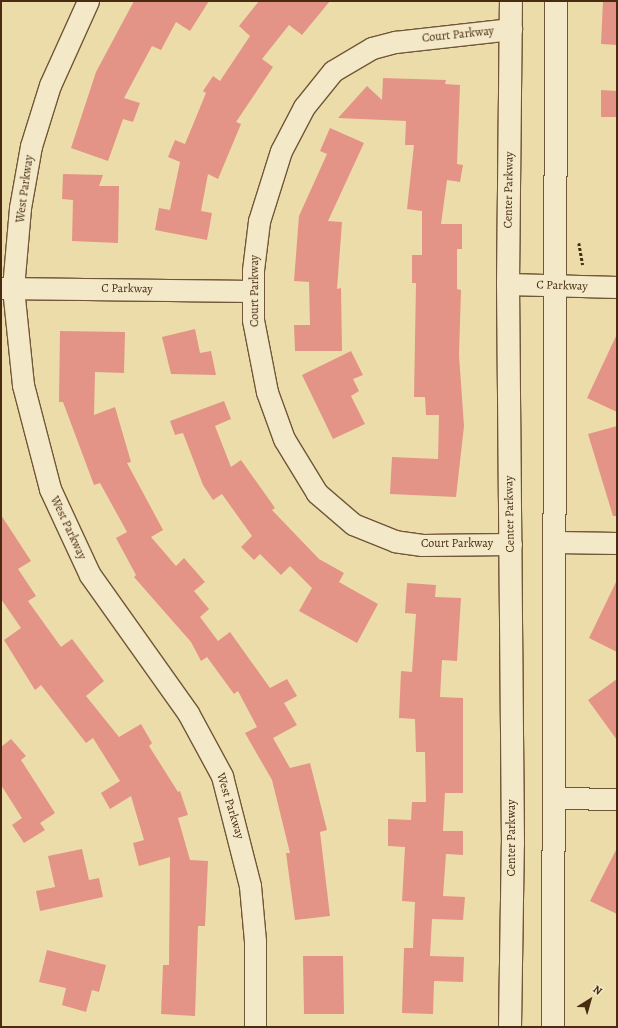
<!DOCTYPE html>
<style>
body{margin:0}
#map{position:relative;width:618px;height:1028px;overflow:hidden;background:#ecdcaa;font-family:Alegreya,serif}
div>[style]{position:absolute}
.building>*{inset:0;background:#e39486}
.path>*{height:2.5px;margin-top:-1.25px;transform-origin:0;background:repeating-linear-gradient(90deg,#482b11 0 3px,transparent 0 5px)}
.roads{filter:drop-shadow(1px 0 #715737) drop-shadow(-1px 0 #715737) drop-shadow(0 1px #715737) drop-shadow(0 -1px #715737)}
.minor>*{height:21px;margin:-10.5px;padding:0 10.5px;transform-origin:10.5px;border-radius:10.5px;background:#f3e8c8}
.tertiary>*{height:22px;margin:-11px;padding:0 11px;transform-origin:11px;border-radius:11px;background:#f3e8c8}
span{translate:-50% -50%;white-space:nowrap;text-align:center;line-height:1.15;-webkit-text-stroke:3px #f3e8c8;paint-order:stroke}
.street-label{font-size:12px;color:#482b11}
.frame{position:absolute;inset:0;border:2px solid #482b11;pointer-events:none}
.north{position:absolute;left:570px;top:980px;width:40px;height:40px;-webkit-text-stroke:3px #f3e8c8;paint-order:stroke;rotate:37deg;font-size:11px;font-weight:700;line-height:16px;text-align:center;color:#482b11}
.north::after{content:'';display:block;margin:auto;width:14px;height:18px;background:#482b11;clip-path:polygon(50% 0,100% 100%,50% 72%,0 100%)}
</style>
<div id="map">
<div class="building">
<i style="clip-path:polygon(134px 1px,209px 1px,190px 31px,176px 22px,161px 50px,152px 46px,124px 98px,140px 103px,133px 122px,123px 119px,108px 161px,71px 148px,96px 72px)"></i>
<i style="clip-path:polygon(259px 1px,330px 1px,302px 35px,289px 25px,262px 59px,273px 67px,236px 122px,241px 124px,218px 179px,208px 174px,201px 211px,212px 213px,207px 240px,155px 230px,159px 208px,170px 210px,180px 162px,168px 157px,175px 140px,185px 144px,206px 93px,203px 91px,213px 76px,220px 81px,250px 36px,239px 26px)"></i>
<i style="clip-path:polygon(603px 1px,617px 1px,617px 45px,601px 44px)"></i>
<i style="clip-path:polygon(383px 78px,446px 80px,445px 84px,460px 85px,457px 164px,463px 165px,460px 182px,447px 180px,441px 224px,462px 224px,462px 249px,457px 249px,457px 289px,461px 290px,459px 355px,464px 426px,456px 497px,390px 494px,392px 457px,438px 459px,439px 415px,426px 415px,425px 397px,414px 397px,416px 283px,412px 283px,412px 255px,422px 255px,422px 211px,407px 209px,414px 145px,405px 145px,406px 121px,338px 118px,367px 86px,382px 100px)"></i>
<i style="clip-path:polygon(601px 90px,617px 91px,617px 117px,601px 117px)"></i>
<i style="clip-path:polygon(330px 128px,364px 143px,328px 221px,342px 222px,337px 289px,341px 288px,342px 351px,295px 351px,294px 325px,310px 325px,309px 282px,294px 281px,299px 216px,327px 154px,320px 151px)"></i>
<i style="clip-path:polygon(63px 174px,103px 175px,99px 186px,119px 186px,118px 243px,72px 241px,73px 200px,62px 199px)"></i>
<i style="clip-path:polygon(195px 329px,200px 353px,211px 351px,216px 375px,171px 374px,162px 337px)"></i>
<i style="clip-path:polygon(60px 331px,125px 332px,124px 373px,95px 372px,94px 415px,115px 407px,131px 462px,127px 463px,163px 530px,151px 537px,176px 566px,184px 558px,205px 582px,194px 591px,209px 609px,200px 617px,218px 641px,230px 632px,270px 688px,287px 679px,297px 696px,284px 703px,297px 725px,273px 738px,290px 768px,310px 763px,327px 830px,320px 832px,330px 916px,295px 920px,286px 853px,290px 853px,272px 780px,245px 733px,257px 727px,238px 691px,234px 694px,207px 657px,201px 661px,191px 642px,134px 577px,136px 575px,116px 538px,127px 532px,100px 483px,94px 485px,63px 402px,59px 402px)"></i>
<i style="clip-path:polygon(617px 334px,617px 412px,587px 398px)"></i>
<i style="clip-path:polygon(351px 351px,363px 375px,353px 379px,359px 391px,351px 396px,365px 424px,333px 439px,302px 375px)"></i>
<i style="clip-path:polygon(224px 401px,231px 419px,215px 426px,231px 467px,241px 460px,275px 508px,272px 510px,319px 559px,344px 573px,339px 582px,378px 604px,357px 643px,299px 611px,312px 588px,290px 566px,281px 575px,260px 554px,254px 560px,241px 547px,252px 536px,222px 494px,213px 500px,203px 485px,183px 433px,175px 435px,170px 421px)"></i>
<i style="clip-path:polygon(617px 426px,617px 516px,613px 516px,588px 434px)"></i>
<i style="clip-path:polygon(1px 515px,31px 561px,18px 569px,36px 596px,28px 601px,61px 647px,72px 639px,104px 681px,86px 696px,119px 737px,141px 724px,152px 743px,149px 746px,178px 792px,180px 791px,188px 815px,178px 818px,190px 860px,208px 861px,205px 926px,198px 926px,195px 1016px,161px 1014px,163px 965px,169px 965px,170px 857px,139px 866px,133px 843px,144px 840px,131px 796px,110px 809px,101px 793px,120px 781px,93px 738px,86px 743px,41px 685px,35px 690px,4px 640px,21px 628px,1px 599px)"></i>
<i style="clip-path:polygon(617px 580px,617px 652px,589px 638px)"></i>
<i style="clip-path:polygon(407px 583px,436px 585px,435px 597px,461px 598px,457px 661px,442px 660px,440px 697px,463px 698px,463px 793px,445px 793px,443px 831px,463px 831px,463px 855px,446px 854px,443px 896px,465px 897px,463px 920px,432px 919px,430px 956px,464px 957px,463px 982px,434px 981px,433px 1014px,402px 1013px,404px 948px,413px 948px,415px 902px,402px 901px,405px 847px,388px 846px,388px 819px,411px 820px,412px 802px,426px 802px,425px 752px,416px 752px,415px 719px,399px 718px,401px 671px,412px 672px,416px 614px,405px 613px)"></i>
<i style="clip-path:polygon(617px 679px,617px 740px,588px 700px)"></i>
<i style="clip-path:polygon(11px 739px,26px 756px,21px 760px,55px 813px,40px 823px,45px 830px,24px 843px,12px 825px,22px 818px,1px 785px,1px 747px)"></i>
<i style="clip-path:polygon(617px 848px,617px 914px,590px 901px)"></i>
<i style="clip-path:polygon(82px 849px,89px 880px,99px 878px,103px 897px,40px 911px,36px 891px,55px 887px,48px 856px)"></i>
<i style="clip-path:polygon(47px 950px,106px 965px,99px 992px,92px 990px,86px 1012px,62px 1005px,66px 988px,39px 982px)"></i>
<i style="clip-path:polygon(303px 956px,343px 956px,344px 1014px,304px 1014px)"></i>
</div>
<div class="path">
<i style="left:579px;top:243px;width:22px;rotate:80deg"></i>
</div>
<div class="roads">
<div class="minor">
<i style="left:88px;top:1px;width:92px;rotate:114.3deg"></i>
<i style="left:50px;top:85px;width:64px;rotate:107.3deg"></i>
<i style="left:31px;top:146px;width:63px;rotate:100.1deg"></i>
<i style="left:20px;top:208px;width:80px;rotate:95deg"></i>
<i style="left:13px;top:288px;width:98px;rotate:84.1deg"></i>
<i style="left:23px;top:385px;width:107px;rotate:75.4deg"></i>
<i style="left:50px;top:489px;width:95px;rotate:65.1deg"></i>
<i style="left:90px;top:575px;width:169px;rotate:54.6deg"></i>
<i style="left:188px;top:713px;width:72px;rotate:61.6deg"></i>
<i style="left:222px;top:776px;width:114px;rotate:75.7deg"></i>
<i style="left:250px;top:886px;width:55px;rotate:84.8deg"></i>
<i style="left:255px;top:941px;width:86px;rotate:90deg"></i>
<i style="left:508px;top:284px;width:109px;rotate:1.6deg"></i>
<i style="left:1px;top:288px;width:252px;rotate:0.7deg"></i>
<i style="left:556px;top:542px;width:61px;rotate:0.9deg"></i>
<i style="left:511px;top:544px;width:89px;rotate:179.4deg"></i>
<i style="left:422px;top:545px;width:27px;rotate:-172deg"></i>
<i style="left:395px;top:541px;width:45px;rotate:-158deg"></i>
<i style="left:353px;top:524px;width:48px;rotate:-139.3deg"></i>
<i style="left:317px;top:493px;width:63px;rotate:-121.4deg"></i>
<i style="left:284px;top:439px;width:50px;rotate:-109.9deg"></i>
<i style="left:267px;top:392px;width:73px;rotate:-101deg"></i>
<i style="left:253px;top:320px;width:50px;rotate:-90deg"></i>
<i style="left:253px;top:270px;width:49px;rotate:-83deg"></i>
<i style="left:259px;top:221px;width:73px;rotate:-72.6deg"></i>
<i style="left:281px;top:151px;width:50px;rotate:-62.4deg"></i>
<i style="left:304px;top:107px;width:46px;rotate:-51.1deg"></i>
<i style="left:333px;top:71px;width:45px;rotate:-30.5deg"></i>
<i style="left:372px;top:48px;width:24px;rotate:-15deg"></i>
<i style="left:395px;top:42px;width:117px;rotate:-6.4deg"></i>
<i style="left:556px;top:798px;width:61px;rotate:0.9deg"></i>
</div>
<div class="tertiary">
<i style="left:510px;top:1027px;width:183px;rotate:-89.1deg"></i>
<i style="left:513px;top:844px;width:560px;rotate:-90.51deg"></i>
<i style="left:508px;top:284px;width:283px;rotate:-89.4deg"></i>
<i style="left:553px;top:1027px;width:1026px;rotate:-89.83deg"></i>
</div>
</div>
<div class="street-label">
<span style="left:458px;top:35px;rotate:-6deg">Court Parkway</span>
<span style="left:25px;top:189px;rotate:-82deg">West Parkway</span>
<span style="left:509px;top:190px;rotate:-89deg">Center Parkway</span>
<span style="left:562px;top:286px;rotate:2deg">C Parkway</span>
<span style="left:127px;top:289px;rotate:1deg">C Parkway</span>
<span style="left:255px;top:291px;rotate:-90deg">Court Parkway</span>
<span style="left:510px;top:514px;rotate:-91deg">Center Parkway</span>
<span style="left:68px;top:528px;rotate:65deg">West Parkway</span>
<span style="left:457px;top:544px">Court Parkway</span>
<span style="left:230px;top:806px;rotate:73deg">West Parkway</span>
<span style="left:512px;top:838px;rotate:-90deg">Center Parkway</span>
</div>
<div class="frame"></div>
<div class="north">N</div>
</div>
